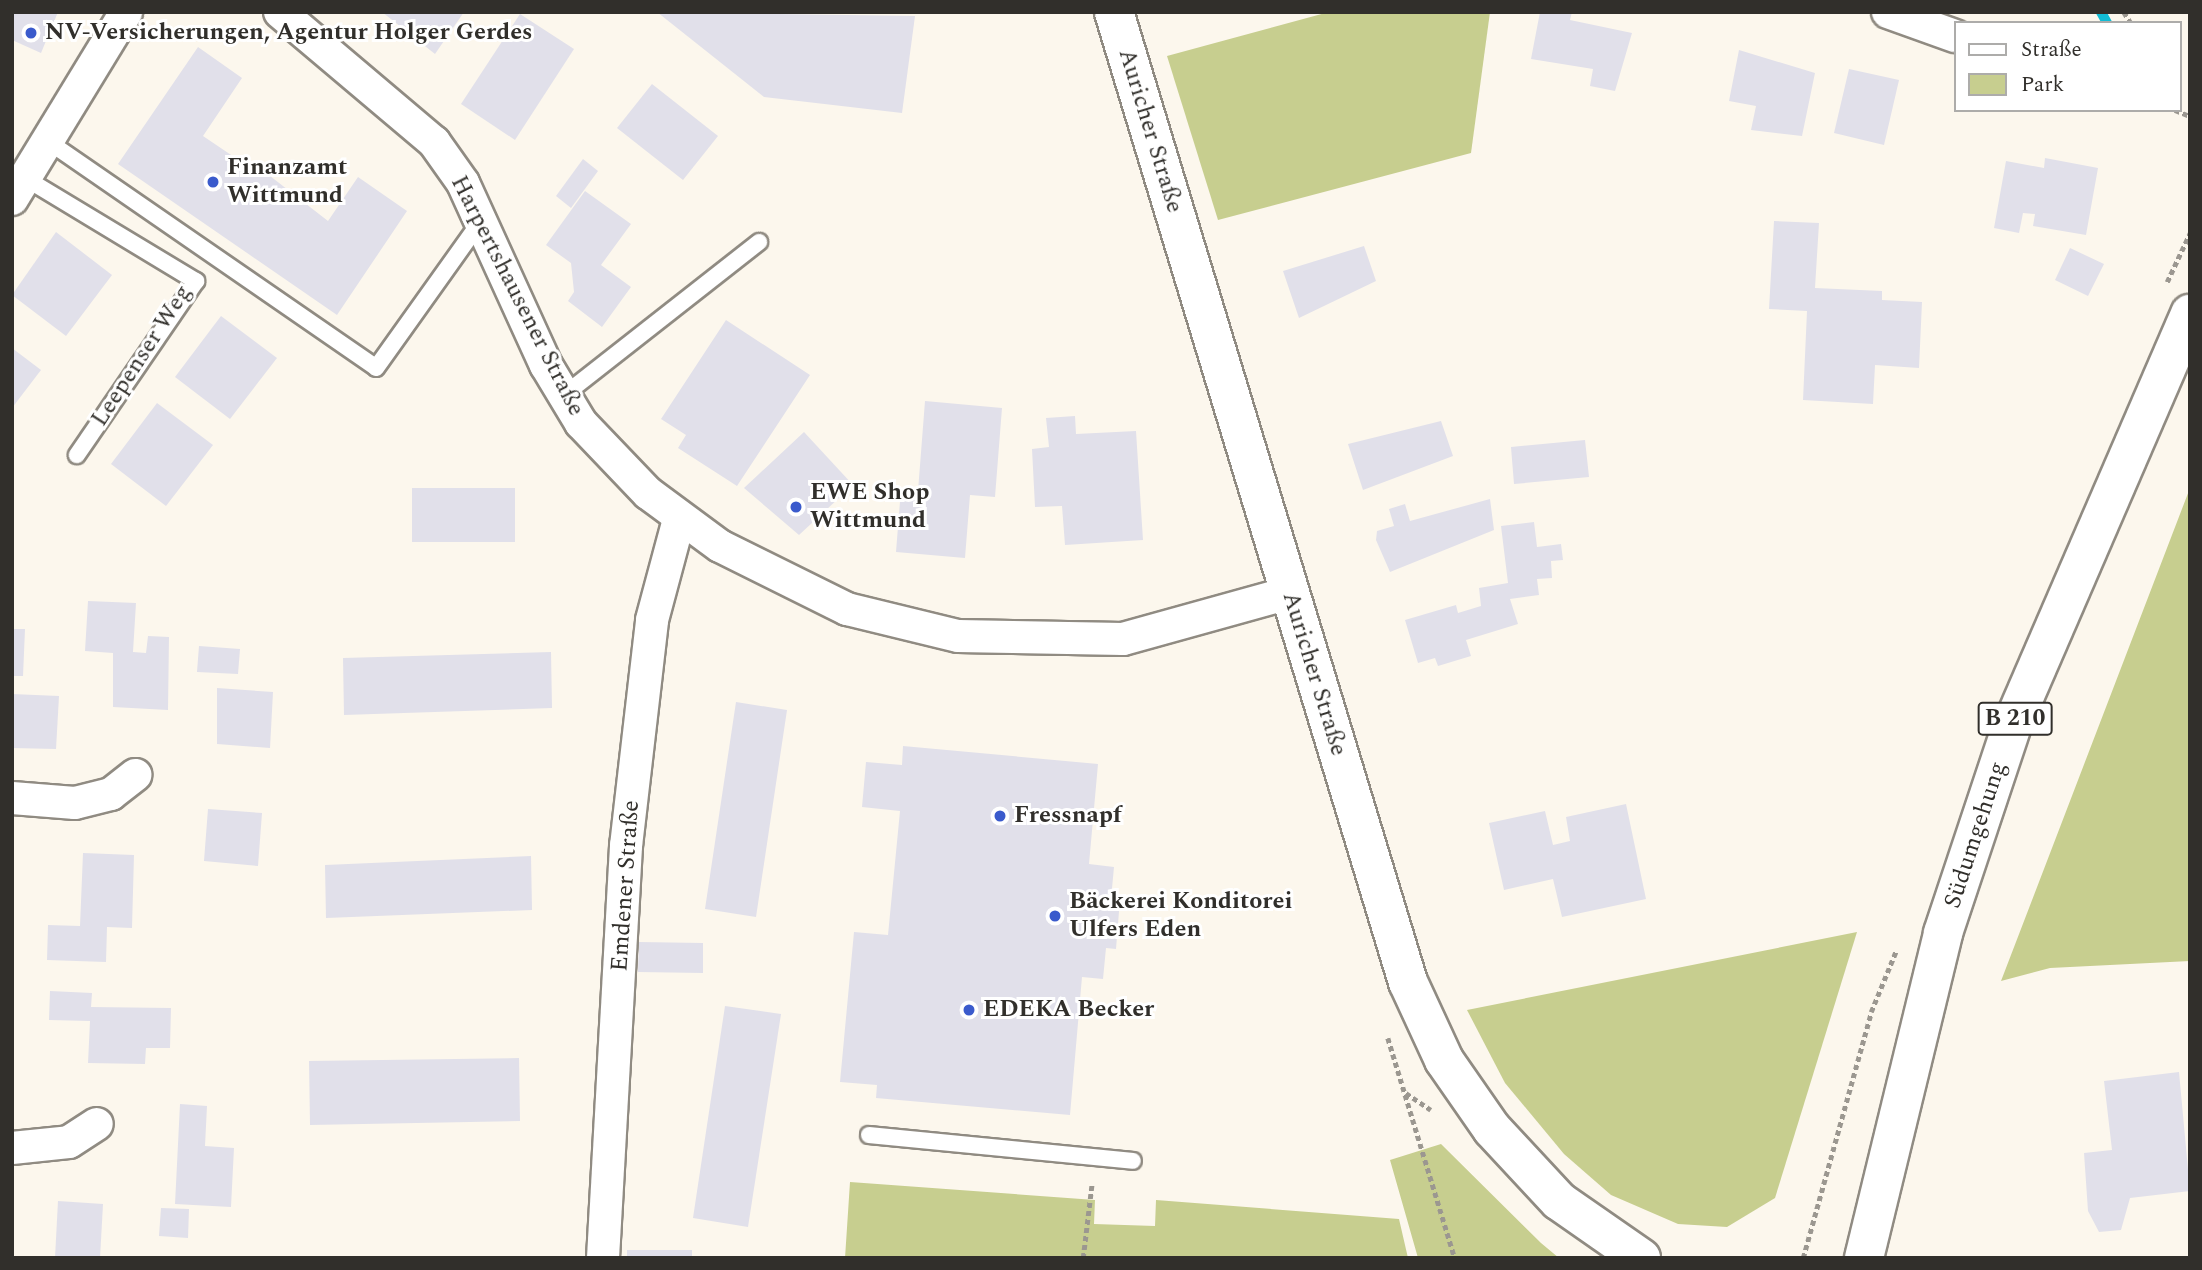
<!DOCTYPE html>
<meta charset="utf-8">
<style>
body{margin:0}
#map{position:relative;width:2202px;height:1270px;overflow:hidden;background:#fcf7ed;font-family:Spectral,serif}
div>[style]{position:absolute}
.green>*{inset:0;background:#c7ce8f}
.stream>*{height:10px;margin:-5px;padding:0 5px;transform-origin:5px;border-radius:5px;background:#12bcd5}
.building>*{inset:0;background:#e1e0ea}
.path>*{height:4.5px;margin-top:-2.25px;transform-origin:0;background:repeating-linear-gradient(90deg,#9b9790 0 5px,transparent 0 8.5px)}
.roads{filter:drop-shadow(2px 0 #908b82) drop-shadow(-2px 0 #908b82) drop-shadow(0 2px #908b82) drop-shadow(0 -2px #908b82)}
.service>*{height:16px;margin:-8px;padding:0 8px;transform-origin:8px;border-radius:8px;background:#fff}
.minor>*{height:32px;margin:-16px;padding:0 16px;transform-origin:16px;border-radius:16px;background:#fff}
.tertiary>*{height:38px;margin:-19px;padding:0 19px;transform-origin:19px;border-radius:19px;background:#fff}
.primary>*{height:38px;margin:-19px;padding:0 19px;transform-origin:19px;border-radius:19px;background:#fff}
.dots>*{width:19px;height:19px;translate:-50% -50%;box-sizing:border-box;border:4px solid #fff;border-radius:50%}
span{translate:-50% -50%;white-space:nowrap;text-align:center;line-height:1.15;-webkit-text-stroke:6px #fff;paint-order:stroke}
.shield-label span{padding:2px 5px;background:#fff;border:2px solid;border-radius:5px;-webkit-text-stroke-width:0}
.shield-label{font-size:23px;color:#312f2b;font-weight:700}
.poi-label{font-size:24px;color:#312f2b;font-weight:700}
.left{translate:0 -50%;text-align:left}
.street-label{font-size:24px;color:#312f2b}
.frame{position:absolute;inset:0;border:14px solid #312f2b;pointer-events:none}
.legend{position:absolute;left:1954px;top:21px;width:228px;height:91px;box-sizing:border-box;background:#fff;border:2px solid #adacaa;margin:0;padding:9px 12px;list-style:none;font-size:21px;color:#312f2b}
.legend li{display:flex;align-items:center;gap:14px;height:35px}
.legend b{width:35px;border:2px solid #adacaa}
</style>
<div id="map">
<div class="green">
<i style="clip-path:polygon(1329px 12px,1490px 12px,1471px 153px,1218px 220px,1167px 56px)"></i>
<i style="clip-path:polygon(2190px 488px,2190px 961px,2050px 968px,2001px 981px)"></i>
<i style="clip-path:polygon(1857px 932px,1775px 1198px,1727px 1227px,1678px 1224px,1611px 1195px,1564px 1154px,1505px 1083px,1467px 1010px)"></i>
<i style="clip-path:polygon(1441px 1144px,1541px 1243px,1559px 1258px,1418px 1258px,1390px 1160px)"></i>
<i style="clip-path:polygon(850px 1182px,1095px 1200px,1094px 1224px,1155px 1226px,1156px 1200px,1399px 1219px,1408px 1258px,845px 1258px)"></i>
</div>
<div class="stream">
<i style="left:2101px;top:12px;width:13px;rotate:61deg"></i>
</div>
<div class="building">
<i style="clip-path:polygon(12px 12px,58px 12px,41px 53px,12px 40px)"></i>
<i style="clip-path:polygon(382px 12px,464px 12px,435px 54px)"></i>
<i style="clip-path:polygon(657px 12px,915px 16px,902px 113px,764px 97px)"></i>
<i style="clip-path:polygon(1540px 12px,1572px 12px,1570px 20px,1632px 33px,1615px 91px,1590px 86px,1593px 69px,1531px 59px)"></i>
<i style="clip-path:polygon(520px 14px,574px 49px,515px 140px,461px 104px)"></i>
<i style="clip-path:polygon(198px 47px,242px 78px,203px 136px,243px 163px,247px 158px,328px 221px,358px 177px,407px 211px,337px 315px,118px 164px)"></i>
<i style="clip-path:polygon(1739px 50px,1815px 73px,1802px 136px,1751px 130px,1756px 106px,1729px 101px)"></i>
<i style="clip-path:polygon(1849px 69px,1899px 80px,1884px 145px,1834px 133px)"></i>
<i style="clip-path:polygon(652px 84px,718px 136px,683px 180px,617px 128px)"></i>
<i style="clip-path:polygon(2045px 158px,2098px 168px,2086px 235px,2033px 226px,2035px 214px,2023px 213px,2019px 233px,1994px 228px,2006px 161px,2044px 168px)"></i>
<i style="clip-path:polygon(583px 159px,598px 171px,571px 208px,556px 196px)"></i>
<i style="clip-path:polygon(585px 191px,631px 224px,601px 265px,631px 287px,602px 327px,568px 301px,574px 292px,571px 263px,546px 245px)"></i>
<i style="clip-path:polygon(1774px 221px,1819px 223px,1815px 288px,1882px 291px,1882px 300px,1922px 302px,1919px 368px,1875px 365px,1873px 404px,1803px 400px,1807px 311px,1769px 309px)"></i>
<i style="clip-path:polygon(56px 232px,112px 275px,66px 336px,12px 295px)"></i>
<i style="clip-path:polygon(1364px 246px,1376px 281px,1299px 318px,1283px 271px)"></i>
<i style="clip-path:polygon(2070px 248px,2104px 264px,2088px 296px,2055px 280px)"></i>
<i style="clip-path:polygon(221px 316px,277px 358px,230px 419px,175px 377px)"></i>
<i style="clip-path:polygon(726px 320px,810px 375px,737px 486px,678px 448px,686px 435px,661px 419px)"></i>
<i style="clip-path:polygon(12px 348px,41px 370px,12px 408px)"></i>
<i style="clip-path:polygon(925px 401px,1002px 408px,995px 497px,970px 495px,965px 558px,896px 552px,901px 489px,918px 491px)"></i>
<i style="clip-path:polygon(157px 403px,213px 445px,166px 506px,111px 464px)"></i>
<i style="clip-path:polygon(1075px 416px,1076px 434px,1136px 431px,1143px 540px,1065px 545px,1062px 506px,1035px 507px,1032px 449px,1049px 447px,1046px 418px)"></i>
<i style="clip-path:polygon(1441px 421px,1453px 456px,1363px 490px,1348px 444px)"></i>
<i style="clip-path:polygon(804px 432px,853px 485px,799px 535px,744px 488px)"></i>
<i style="clip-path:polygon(1585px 440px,1589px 477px,1514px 484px,1511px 447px)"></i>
<i style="clip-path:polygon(412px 488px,515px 488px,515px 542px,412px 542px)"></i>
<i style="clip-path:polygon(1490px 499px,1494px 530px,1390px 572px,1376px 540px,1377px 531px,1394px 526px,1389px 509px,1405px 504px,1410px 521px)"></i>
<i style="clip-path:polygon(1534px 522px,1537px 547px,1561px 544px,1563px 560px,1551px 561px,1552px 578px,1537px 579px,1539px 595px,1510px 599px,1518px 624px,1466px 640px,1471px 656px,1438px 666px,1435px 658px,1418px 663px,1405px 620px,1456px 605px,1458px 613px,1481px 606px,1479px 588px,1508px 583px,1501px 526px)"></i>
<i style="clip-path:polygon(88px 601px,136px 603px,133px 652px,146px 653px,148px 636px,169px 637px,168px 710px,113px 707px,113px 653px,85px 651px)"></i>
<i style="clip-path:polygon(12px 629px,25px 629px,23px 676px,12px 676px)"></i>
<i style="clip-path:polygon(199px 646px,240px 649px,238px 674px,197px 672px)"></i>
<i style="clip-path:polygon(551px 652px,552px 708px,344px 715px,343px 658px)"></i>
<i style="clip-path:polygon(217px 688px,273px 692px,270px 748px,217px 744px)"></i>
<i style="clip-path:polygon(12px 694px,59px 696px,56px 749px,12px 748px)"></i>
<i style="clip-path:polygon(736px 702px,787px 710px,756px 917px,705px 909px)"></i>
<i style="clip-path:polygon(903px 746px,1098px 764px,1089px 864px,1114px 867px,1111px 899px,1120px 899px,1116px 949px,1106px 948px,1103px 979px,1082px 977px,1070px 1115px,876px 1098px,877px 1085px,840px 1082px,854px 932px,888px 935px,900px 811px,862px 807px,866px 762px,902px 765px)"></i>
<i style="clip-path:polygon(1626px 804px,1646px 899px,1562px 917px,1553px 879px,1504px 890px,1489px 823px,1545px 811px,1553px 845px,1570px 841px,1566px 817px)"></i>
<i style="clip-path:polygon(208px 809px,262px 813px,258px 866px,204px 861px)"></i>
<i style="clip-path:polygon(83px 853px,134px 855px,132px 928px,107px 927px,106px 962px,47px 960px,48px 925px,80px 926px)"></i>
<i style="clip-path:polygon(531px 856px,532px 910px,326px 918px,325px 865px)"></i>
<i style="clip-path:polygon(639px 942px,703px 943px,703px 973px,638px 972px)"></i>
<i style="clip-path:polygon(50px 991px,92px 993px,91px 1007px,171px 1008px,170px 1048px,146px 1048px,145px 1064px,88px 1063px,90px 1021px,49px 1020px)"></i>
<i style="clip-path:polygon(725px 1006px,781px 1014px,748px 1227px,693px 1218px)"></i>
<i style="clip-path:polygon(519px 1058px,520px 1121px,310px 1125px,309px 1061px)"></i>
<i style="clip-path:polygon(2179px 1072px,2190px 1191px,2130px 1198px,2121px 1230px,2099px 1232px,2088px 1211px,2084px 1153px,2112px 1150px,2104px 1081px)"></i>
<i style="clip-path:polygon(180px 1104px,207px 1106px,205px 1146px,234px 1148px,231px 1207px,175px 1204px)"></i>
<i style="clip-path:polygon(58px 1201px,103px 1204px,100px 1258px,55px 1258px)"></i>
<i style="clip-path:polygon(161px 1208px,189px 1209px,188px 1238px,159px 1236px)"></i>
<i style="clip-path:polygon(627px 1250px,692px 1250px,692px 1258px,627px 1258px)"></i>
</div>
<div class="path">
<i style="left:2124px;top:12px;width:13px;rotate:58deg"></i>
<i style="left:2175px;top:110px;width:16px;rotate:22deg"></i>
<i style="left:2167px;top:282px;width:54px;rotate:-64.9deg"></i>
<i style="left:1388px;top:1038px;width:230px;rotate:73.1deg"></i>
<i style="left:1406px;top:1093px;width:30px;rotate:34deg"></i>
<i style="left:1083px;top:1258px;width:76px;rotate:-83.2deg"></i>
<i style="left:1803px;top:1258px;width:255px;rotate:-74.5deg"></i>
<i style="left:1871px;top:1012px;width:66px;rotate:-67.7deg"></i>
</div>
<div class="roads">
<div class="service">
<i style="left:49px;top:142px;width:397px;rotate:34.6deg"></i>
<i style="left:376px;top:368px;width:181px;rotate:-54.5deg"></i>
<i style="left:25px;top:178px;width:200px;rotate:31.1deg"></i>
<i style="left:196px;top:281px;width:211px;rotate:124.4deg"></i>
<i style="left:564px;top:395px;width:248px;rotate:-38.1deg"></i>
<i style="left:869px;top:1135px;width:265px;rotate:5.6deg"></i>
</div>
<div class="minor">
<i style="left:280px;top:12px;width:202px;rotate:40.2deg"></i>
<i style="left:434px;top:142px;width:50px;rotate:54.7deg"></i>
<i style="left:463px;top:183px;width:200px;rotate:65.5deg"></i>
<i style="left:546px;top:365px;width:68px;rotate:58.9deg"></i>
<i style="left:581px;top:423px;width:97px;rotate:46.3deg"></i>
<i style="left:648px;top:493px;width:89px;rotate:36.4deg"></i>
<i style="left:720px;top:546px;width:142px;rotate:26.4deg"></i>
<i style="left:847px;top:609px;width:114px;rotate:13.7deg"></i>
<i style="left:958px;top:636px;width:165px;rotate:1deg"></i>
<i style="left:1123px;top:639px;width:172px;rotate:-15.5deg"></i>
<i style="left:1888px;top:12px;width:71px;rotate:19.7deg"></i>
<i style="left:12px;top:199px;width:219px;rotate:-58.6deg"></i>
<i style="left:12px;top:798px;width:63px;rotate:4.5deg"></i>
<i style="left:75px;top:803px;width:37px;rotate:-14deg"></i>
<i style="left:111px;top:794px;width:31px;rotate:-38deg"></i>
<i style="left:12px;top:1148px;width:57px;rotate:-6deg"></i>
<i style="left:69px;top:1142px;width:33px;rotate:-33deg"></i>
<i style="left:603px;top:1258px;width:413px;rotate:-86.8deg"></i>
<i style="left:626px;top:846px;width:227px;rotate:-83.4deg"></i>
<i style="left:652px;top:620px;width:105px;rotate:-75deg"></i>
</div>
<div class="tertiary">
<i style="left:1114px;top:12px;width:1014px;rotate:73.14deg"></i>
<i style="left:1408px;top:982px;width:86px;rotate:65.2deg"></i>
<i style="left:1444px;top:1060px;width:84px;rotate:55.2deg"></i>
<i style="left:1492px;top:1129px;width:98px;rotate:47.1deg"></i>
<i style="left:1559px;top:1201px;width:100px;rotate:34.8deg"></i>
</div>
<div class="primary">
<i style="left:1864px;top:1258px;width:334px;rotate:-76.3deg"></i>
<i style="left:1943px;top:933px;width:221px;rotate:-71.6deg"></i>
<i style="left:2013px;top:723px;width:446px;rotate:-66.6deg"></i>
</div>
</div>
<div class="dots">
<i style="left:31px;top:33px;background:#3a5acc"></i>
<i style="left:213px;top:182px;background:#3a5acc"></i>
<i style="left:796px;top:507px;background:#3a5acc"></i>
<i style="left:1000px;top:816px;background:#3a5acc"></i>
<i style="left:1055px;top:916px;background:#3a5acc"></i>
<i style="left:969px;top:1010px;background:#3a5acc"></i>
</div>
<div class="shield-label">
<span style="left:2015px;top:719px">B 210</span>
</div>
<div class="poi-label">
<span class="left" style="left:45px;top:33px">NV-Versicherungen, Agentur Holger Gerdes</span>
<span class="left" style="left:227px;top:182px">Finanzamt<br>Wittmund</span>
<span class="left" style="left:810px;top:507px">EWE Shop<br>Wittmund</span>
<span class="left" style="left:1014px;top:816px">Fressnapf</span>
<span class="left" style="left:1069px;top:916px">Bäckerei Konditorei<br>Ulfers Eden</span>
<span class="left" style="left:983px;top:1010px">EDEKA Becker</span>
</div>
<div class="street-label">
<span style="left:1150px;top:131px;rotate:73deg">Auricher Straße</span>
<span style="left:517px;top:296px;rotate:63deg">Harpertshausener Straße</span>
<span style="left:142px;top:356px;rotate:-57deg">Leepenser Weg</span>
<span style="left:1314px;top:674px;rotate:73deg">Auricher Straße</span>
<span style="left:1976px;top:835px;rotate:-72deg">Südumgehung</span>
<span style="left:626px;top:886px;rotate:-86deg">Emdener Straße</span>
</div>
<div class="frame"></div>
<ul class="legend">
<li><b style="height:9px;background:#fff"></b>Straße</li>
<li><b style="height:19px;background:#c7ce8f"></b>Park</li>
</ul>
</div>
